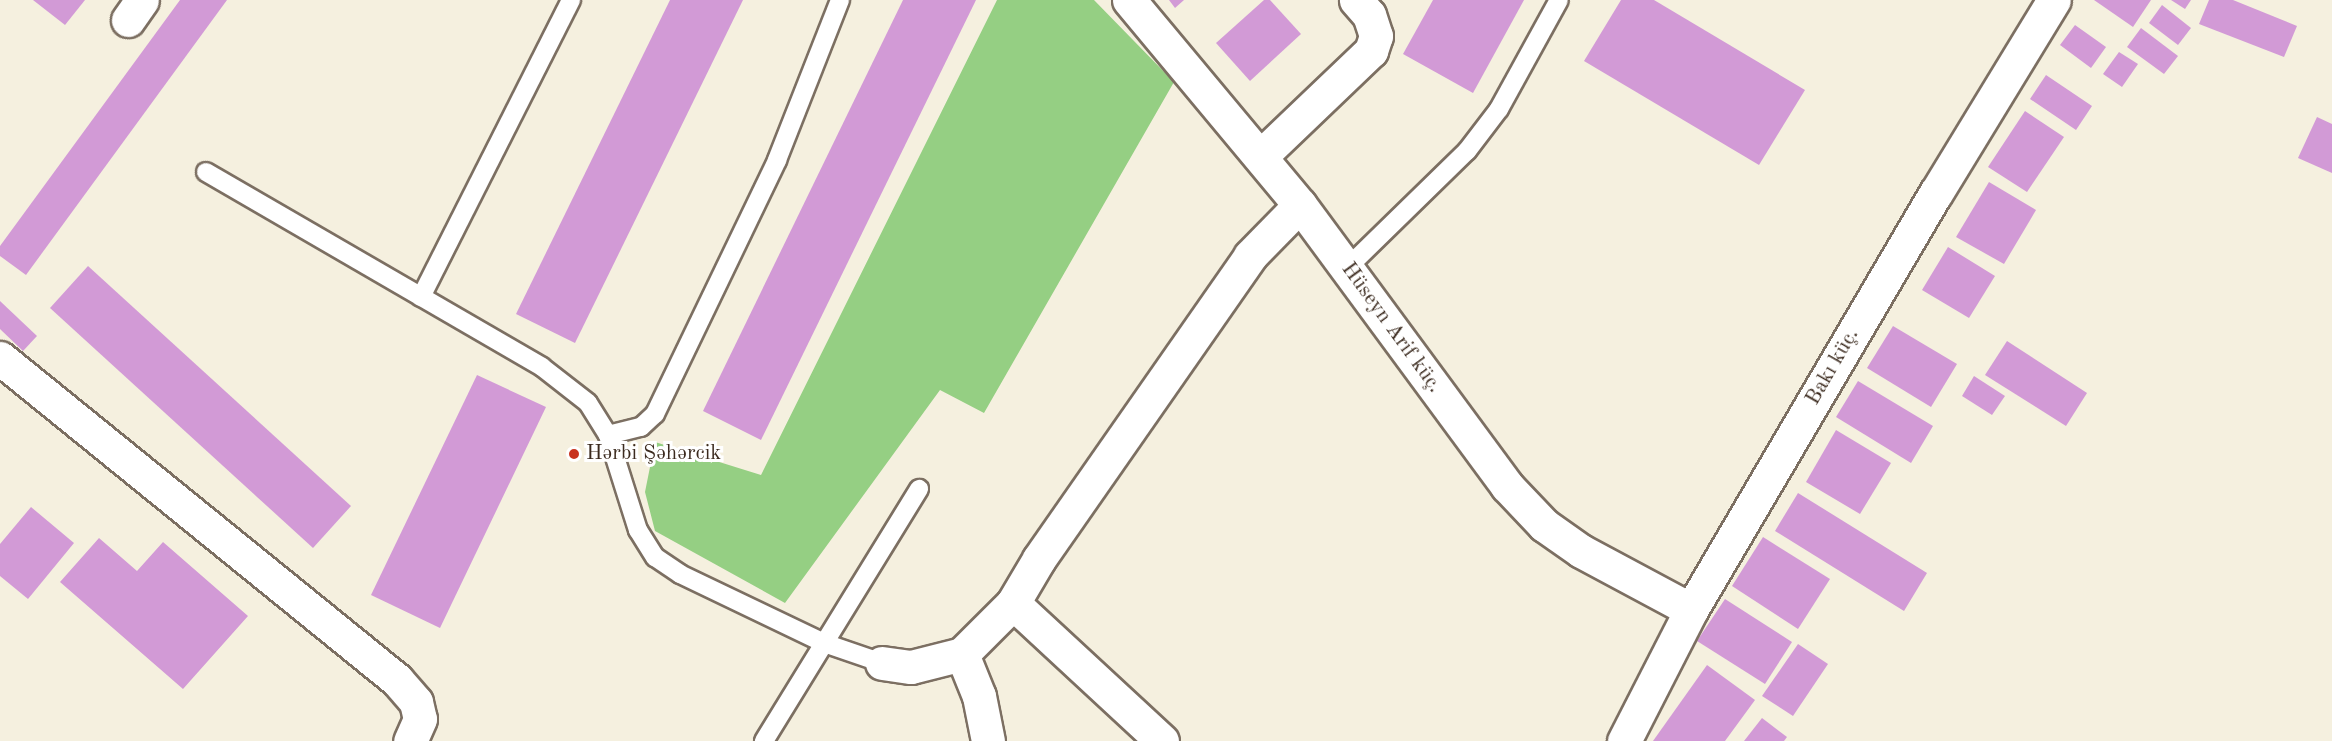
<!DOCTYPE html>
<meta charset="utf-8">
<style>
body{margin:0}
#map{position:relative;width:2332px;height:741px;overflow:hidden;background:#f5f0df;font-family:"Old Standard TT",serif}
div>[style]{position:absolute}
.green>*{inset:0;background:#95cf83}
.building>*{inset:0;background:#d29ad6}
.roads{filter:drop-shadow(2px 0 #7c6f62) drop-shadow(-2px 0 #7c6f62) drop-shadow(0 2px #7c6f62) drop-shadow(0 -2px #7c6f62)}
.service>*{height:18px;margin:-9px;padding:0 9px;transform-origin:9px;border-radius:9px;background:#fff}
.minor>*{height:33px;margin:-16.5px;padding:0 16.5px;transform-origin:16.5px;border-radius:16.5px;background:#fff}
.dots>*{width:16px;height:16px;translate:-50% -50%;box-sizing:border-box;border:3px solid #fff;border-radius:50%}
span{translate:-50% -50%;white-space:nowrap;text-align:center;line-height:1.15;-webkit-text-stroke:6px #fff;paint-order:stroke}
.street-label{font-size:21px;color:#3b2a1e}
.poi-label{font-size:21px;color:#3b2a1e}
.left{translate:0 -50%;text-align:left}
</style>
<div id="map">
<div class="green">
<i style="clip-path:polygon(997px 0,1094px 0,1174px 82px,984px 413px,940px 390px,785px 603px,655px 531px,645px 492px,655px 442px,761px 475px)"></i>
</div>
<div class="building">
<i style="clip-path:polygon(33px 0,85px 0,65px 25px)"></i>
<i style="clip-path:polygon(180px 0,227px 0,26px 275px,0 256px,0 246px)"></i>
<i style="clip-path:polygon(670px 0,743px 0,575px 343px,516px 314px)"></i>
<i style="clip-path:polygon(903px 0,976px 0,761px 440px,703px 411px)"></i>
<i style="clip-path:polygon(1169px 0,1184px 0,1175px 8px)"></i>
<i style="clip-path:polygon(1264px 0,1270px 0,1301px 34px,1250px 81px,1216px 43px)"></i>
<i style="clip-path:polygon(1433px 0,1524px 0,1473px 93px,1403px 54px)"></i>
<i style="clip-path:polygon(1621px 0,1654px 0,1805px 90px,1759px 165px,1584px 61px)"></i>
<i style="clip-path:polygon(2094px 0,2151px 0,2133px 27px)"></i>
<i style="clip-path:polygon(2171px 0,2191px 0,2185px 9px)"></i>
<i style="clip-path:polygon(2209px 0,2233px 0,2297px 26px,2284px 57px,2199px 24px)"></i>
<i style="clip-path:polygon(2162px 5px,2191px 28px,2178px 45px,2149px 23px)"></i>
<i style="clip-path:polygon(2075px 25px,2106px 47px,2091px 68px,2060px 45px)"></i>
<i style="clip-path:polygon(2141px 28px,2178px 56px,2164px 74px,2127px 47px)"></i>
<i style="clip-path:polygon(2119px 52px,2138px 64px,2122px 87px,2103px 74px)"></i>
<i style="clip-path:polygon(2046px 75px,2092px 106px,2076px 130px,2030px 99px)"></i>
<i style="clip-path:polygon(2025px 111px,2064px 137px,2027px 192px,1988px 167px)"></i>
<i style="clip-path:polygon(2317px 117px,2332px 124px,2332px 173px,2298px 158px)"></i>
<i style="clip-path:polygon(1989px 182px,2036px 210px,2004px 264px,1956px 237px)"></i>
<i style="clip-path:polygon(1948px 247px,1995px 276px,1969px 318px,1922px 290px)"></i>
<i style="clip-path:polygon(88px 266px,351px 506px,313px 548px,50px 308px)"></i>
<i style="clip-path:polygon(0 301px,37px 336px,23px 351px,0 329px)"></i>
<i style="clip-path:polygon(1893px 326px,1957px 364px,1931px 407px,1867px 368px)"></i>
<i style="clip-path:polygon(2007px 341px,2087px 393px,2066px 426px,1985px 375px)"></i>
<i style="clip-path:polygon(477px 375px,546px 407px,440px 628px,371px 595px)"></i>
<i style="clip-path:polygon(1974px 376px,2005px 396px,1992px 415px,1962px 396px)"></i>
<i style="clip-path:polygon(1858px 381px,1933px 426px,1911px 463px,1836px 417px)"></i>
<i style="clip-path:polygon(1836px 430px,1891px 463px,1860px 514px,1806px 482px)"></i>
<i style="clip-path:polygon(1798px 493px,1927px 573px,1904px 611px,1775px 531px)"></i>
<i style="clip-path:polygon(31px 507px,74px 543px,28px 599px,0 576px,0 544px)"></i>
<i style="clip-path:polygon(1763px 537px,1830px 579px,1798px 629px,1732px 586px)"></i>
<i style="clip-path:polygon(99px 538px,137px 571px,163px 542px,248px 616px,183px 689px,60px 582px)"></i>
<i style="clip-path:polygon(1725px 599px,1792px 642px,1765px 684px,1697px 641px)"></i>
<i style="clip-path:polygon(1798px 644px,1828px 664px,1793px 716px,1762px 696px)"></i>
<i style="clip-path:polygon(1707px 665px,1755px 700px,1725px 741px,1653px 741px)"></i>
<i style="clip-path:polygon(1762px 718px,1787px 737px,1784px 741px,1744px 741px)"></i>
</div>
<div class="roads">
<div class="service">
<i style="left:206px;top:172px;width:388px;rotate:30.1deg"></i>
<i style="left:542px;top:367px;width:58px;rotate:38deg"></i>
<i style="left:588px;top:403px;width:38px;rotate:58deg"></i>
<i style="left:608px;top:435px;width:100px;rotate:72.5deg"></i>
<i style="left:638px;top:530px;width:32px;rotate:58deg"></i>
<i style="left:655px;top:557px;width:30px;rotate:34deg"></i>
<i style="left:680px;top:574px;width:160px;rotate:25.6deg"></i>
<i style="left:824px;top:643px;width:61px;rotate:19deg"></i>
<i style="left:1347px;top:268px;width:168px;rotate:-44.3deg"></i>
<i style="left:1467px;top:151px;width:53px;rotate:-52.7deg"></i>
<i style="left:1499px;top:109px;width:124px;rotate:-61.2deg"></i>
<i style="left:421px;top:297px;width:333px;rotate:-63.2deg"></i>
<i style="left:608px;top:435px;width:34px;rotate:-14deg"></i>
<i style="left:641px;top:427px;width:19px;rotate:-43deg"></i>
<i style="left:655px;top:414px;width:282px;rotate:-64.3deg"></i>
<i style="left:777px;top:160px;width:172px;rotate:-68.5deg"></i>
<i style="left:764px;top:741px;width:296px;rotate:-58.4deg"></i>
</div>
<div class="minor">
<i style="left:1129px;top:0;width:267px;rotate:50.2deg"></i>
<i style="left:1300px;top:205px;width:349px;rotate:53.6deg"></i>
<i style="left:1507px;top:486px;width:54px;rotate:46.5deg"></i>
<i style="left:1544px;top:525px;width:45px;rotate:35.1deg"></i>
<i style="left:1581px;top:551px;width:125px;rotate:28.2deg"></i>
<i style="left:128px;top:20px;width:24px;rotate:-55deg"></i>
<i style="left:1262px;top:155px;width:151px;rotate:-43.7deg"></i>
<i style="left:1371px;top:51px;width:16px;rotate:-72deg"></i>
<i style="left:1376px;top:36px;width:22px;rotate:-108deg"></i>
<i style="left:1369px;top:15px;width:20px;rotate:-131deg"></i>
<i style="left:0;top:358px;width:511px;rotate:39.04deg"></i>
<i style="left:397px;top:680px;width:29px;rotate:49deg"></i>
<i style="left:416px;top:702px;width:17px;rotate:77deg"></i>
<i style="left:420px;top:719px;width:24px;rotate:114deg"></i>
<i style="left:1013px;top:603px;width:203px;rotate:42.8deg"></i>
<i style="left:962px;top:654px;width:45px;rotate:68deg"></i>
<i style="left:979px;top:696px;width:46px;rotate:78.7deg"></i>
<i style="left:882px;top:663px;width:29px;rotate:8deg"></i>
<i style="left:911px;top:667px;width:53px;rotate:-14.3deg"></i>
<i style="left:962px;top:654px;width:72px;rotate:-45deg"></i>
<i style="left:1013px;top:603px;width:51px;rotate:-59.4deg"></i>
<i style="left:1039px;top:559px;width:369px;rotate:-55.1deg"></i>
<i style="left:1250px;top:256px;width:71px;rotate:-45.6deg"></i>
<i style="left:1624px;top:741px;width:147px;rotate:-62.9deg"></i>
<i style="left:1691px;top:610px;width:484px;rotate:-59.6deg"></i>
<i style="left:1936px;top:193px;width:226px;rotate:-58.6deg"></i>
</div>
</div>
<div class="dots">
<i style="left:574px;top:454px;background:#c8321e"></i>
</div>
<div class="street-label">
<span style="left:1391px;top:328px;rotate:54deg">Hüseyn Arif küç.</span>
<span style="left:1833px;top:367px;rotate:-60deg">Bakı küç.</span>
</div>
<div class="poi-label">
<span class="left" style="left:586px;top:454px">Hərbi Şəhərcik</span>
</div>
</div>
